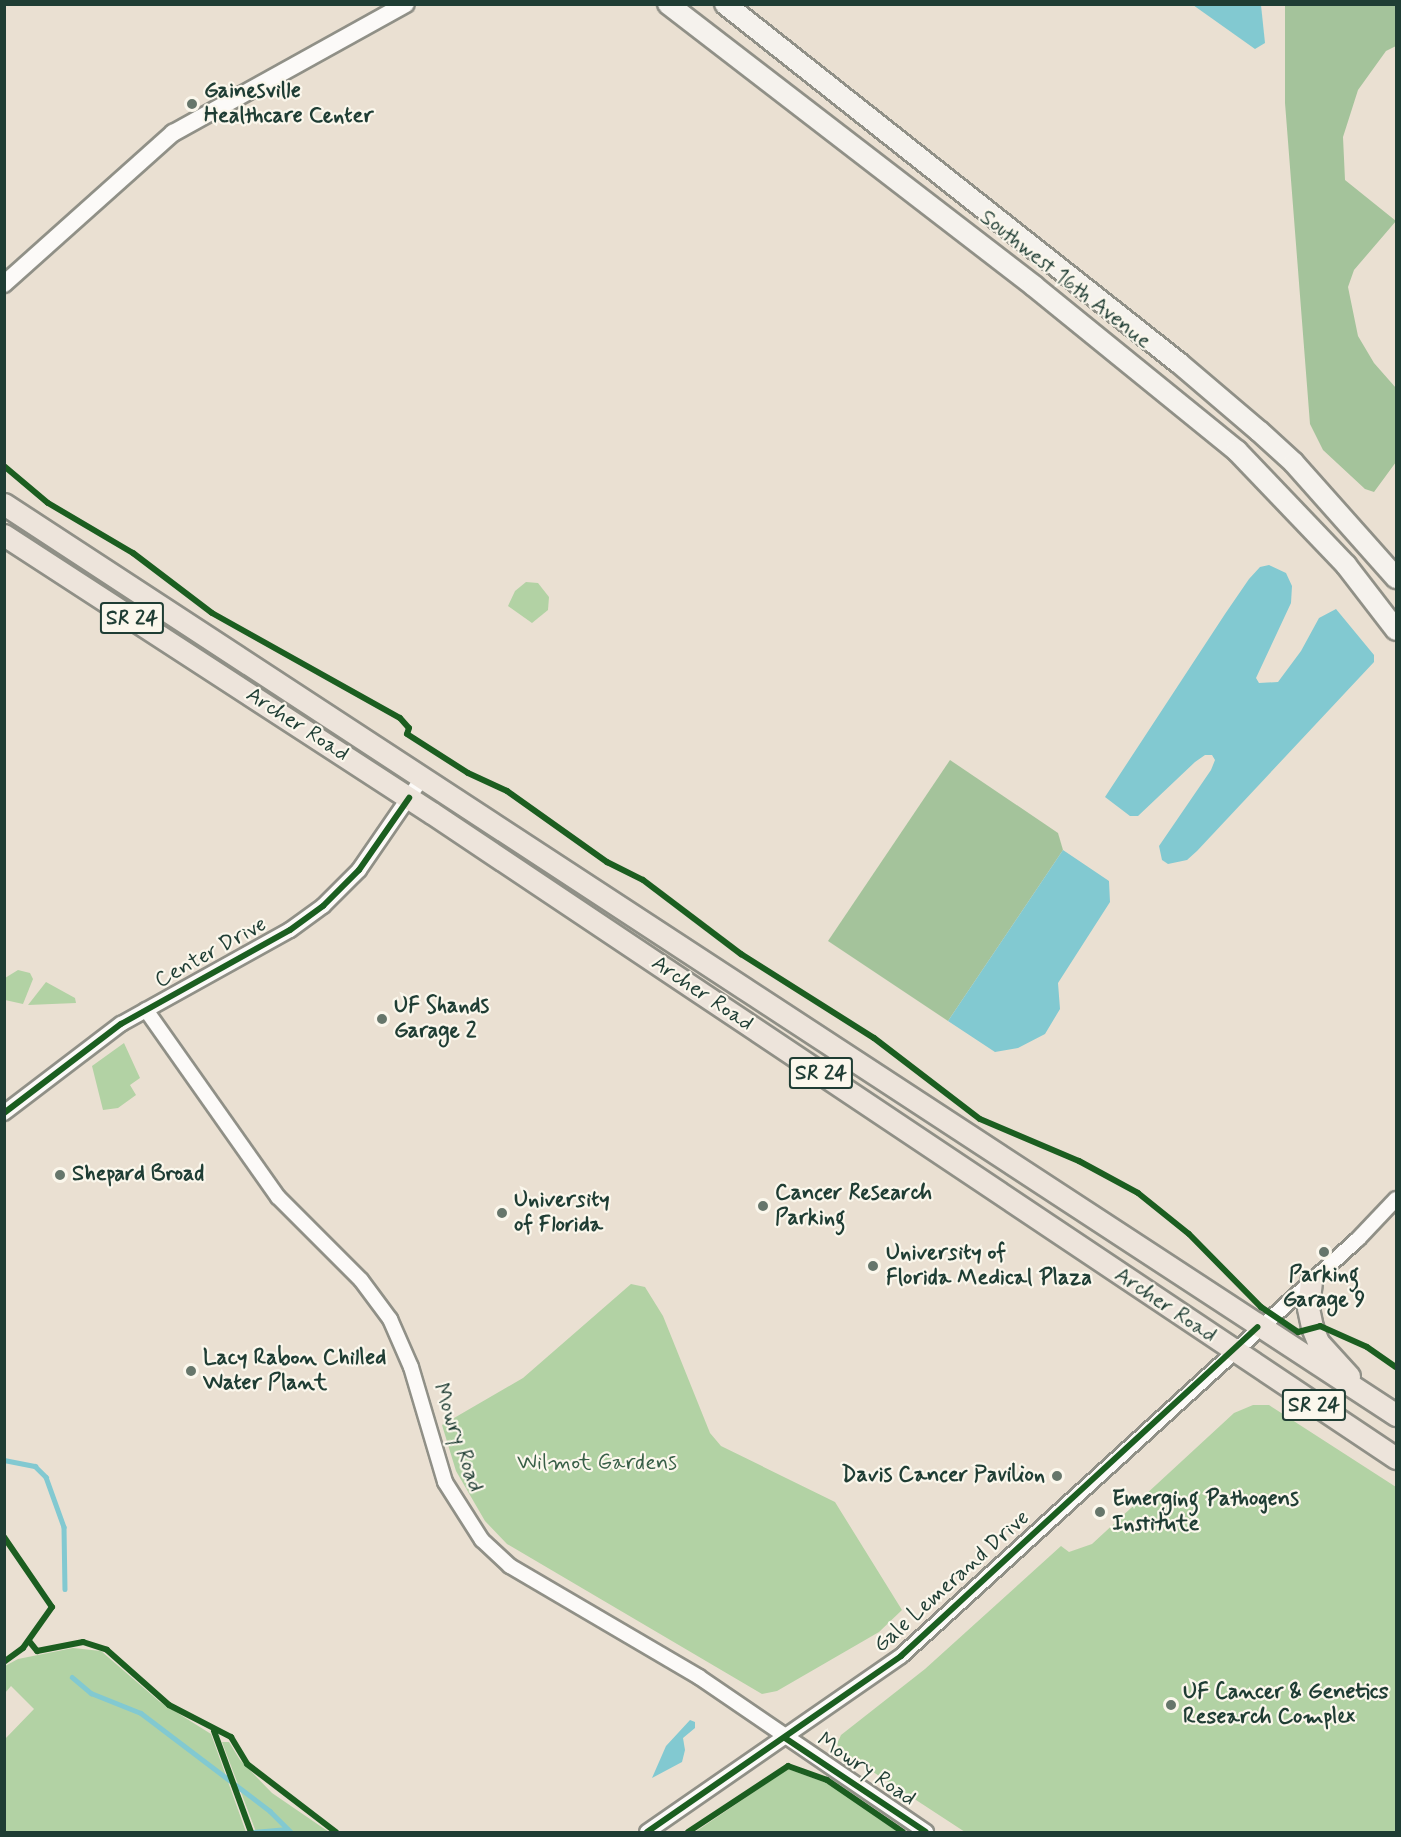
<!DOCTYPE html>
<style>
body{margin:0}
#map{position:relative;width:1401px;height:1837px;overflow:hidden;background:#eae0d2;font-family:Mynerve,sans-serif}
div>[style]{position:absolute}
.green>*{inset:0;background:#b2d2a4}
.forest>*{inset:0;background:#a4c39b}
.water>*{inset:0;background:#82c9d1}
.stream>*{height:4.5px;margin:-2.25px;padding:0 2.25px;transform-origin:2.25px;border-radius:2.25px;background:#82c9d1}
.roads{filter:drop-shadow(2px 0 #909087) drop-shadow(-2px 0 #909087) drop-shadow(0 2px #909087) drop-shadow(0 -2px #909087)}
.minor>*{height:14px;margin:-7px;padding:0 7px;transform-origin:7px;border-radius:7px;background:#fcfaf8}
.tertiary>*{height:16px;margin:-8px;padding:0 8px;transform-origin:8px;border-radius:8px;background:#fcfaf8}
.secondary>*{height:20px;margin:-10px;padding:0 10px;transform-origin:10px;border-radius:10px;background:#f5f2ed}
.primary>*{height:21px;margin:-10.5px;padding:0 10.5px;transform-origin:10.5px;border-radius:10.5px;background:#ede4db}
.cycleway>*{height:6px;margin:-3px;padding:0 3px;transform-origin:3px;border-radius:3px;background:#1b5e20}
.dots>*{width:16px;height:16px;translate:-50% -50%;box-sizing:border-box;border:3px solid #fbf7ec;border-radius:50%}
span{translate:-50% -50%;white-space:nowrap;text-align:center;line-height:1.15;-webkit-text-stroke:4.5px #fbf7ec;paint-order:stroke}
.shield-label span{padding:2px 4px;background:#fbf7ec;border:2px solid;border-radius:4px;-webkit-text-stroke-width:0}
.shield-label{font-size:21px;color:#1f3d34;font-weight:700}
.poi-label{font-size:22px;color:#1f3d34;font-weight:700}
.left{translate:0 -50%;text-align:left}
.right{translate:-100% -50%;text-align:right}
.street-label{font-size:22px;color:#1f3d34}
.park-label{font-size:22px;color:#385f47}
.frame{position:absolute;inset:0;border:6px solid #1f3d34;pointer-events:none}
</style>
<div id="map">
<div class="green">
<i style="clip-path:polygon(526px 582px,538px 583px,549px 597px,548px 610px,532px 623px,508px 606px,515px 591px)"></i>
<i style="clip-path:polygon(18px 970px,30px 973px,33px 979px,23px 1004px,5px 1000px,5px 978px)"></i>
<i style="clip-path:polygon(46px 982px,75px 998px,76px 1003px,28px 1005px)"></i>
<i style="clip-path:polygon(124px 1043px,140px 1078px,130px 1085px,136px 1095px,118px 1108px,103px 1110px,92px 1066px)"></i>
<i style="clip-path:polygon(631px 1284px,645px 1287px,663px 1316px,710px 1433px,721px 1446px,835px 1502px,902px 1610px,879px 1632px,777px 1691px,762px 1694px,507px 1544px,485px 1521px,456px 1471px,442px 1425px,523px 1378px)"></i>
<i style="clip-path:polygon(1253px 1405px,1269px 1405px,1396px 1487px,1396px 1832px,965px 1832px,841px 1751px,837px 1744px,841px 1735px,925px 1669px,1061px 1546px,1069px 1552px,1092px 1544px,1234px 1413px)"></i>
<i style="clip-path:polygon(73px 1648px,101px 1651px,160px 1702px,211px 1734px,246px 1832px,5px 1832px,5px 1739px,34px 1709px,11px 1686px,5px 1693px,5px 1666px,18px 1659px)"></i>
<i style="clip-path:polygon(222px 1742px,229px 1742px,240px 1760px,272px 1793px,329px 1832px,256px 1832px)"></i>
<i style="clip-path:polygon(788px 1769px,829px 1784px,898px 1832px,695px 1832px)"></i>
</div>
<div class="forest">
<i style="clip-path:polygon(1285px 5px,1396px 5px,1396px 46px,1386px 51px,1358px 90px,1343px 137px,1345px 180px,1396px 221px,1354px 270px,1348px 287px,1358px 336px,1374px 363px,1396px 388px,1396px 462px,1374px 492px,1365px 489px,1323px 450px,1310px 424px,1285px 103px)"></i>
<i style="clip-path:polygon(950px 760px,1058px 833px,1063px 850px,948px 1021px,828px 941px)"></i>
</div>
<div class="water">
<i style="clip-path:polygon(1193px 5px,1261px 5px,1265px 43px,1255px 49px)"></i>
<i style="clip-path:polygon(1269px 565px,1286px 573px,1292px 586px,1291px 603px,1256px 678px,1259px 683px,1278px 682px,1301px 651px,1319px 618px,1336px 609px,1374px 655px,1374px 662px,1197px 851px,1187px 860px,1168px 864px,1162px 860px,1159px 846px,1211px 770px,1215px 760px,1212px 755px,1205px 755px,1195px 762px,1138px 816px,1130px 816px,1105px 797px,1225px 614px,1249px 579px,1260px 567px)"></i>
<i style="clip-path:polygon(1063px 850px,1109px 881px,1110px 902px,1058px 983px,1060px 1009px,1045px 1034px,1018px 1048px,995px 1052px,948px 1021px)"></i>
<i style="clip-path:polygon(690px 1720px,695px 1722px,695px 1728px,683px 1738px,685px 1750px,682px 1762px,652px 1778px,666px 1746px)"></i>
</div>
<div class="stream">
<i style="left:4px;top:1460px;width:32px;rotate:11deg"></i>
<i style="left:35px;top:1466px;width:16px;rotate:45deg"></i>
<i style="left:46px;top:1477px;width:53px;rotate:70.2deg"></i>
<i style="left:64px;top:1527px;width:62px;rotate:89.1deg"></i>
<i style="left:72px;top:1677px;width:25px;rotate:40deg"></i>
<i style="left:91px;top:1693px;width:54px;rotate:21.8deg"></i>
<i style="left:141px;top:1713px;width:162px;rotate:37.2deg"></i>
<i style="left:270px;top:1811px;width:30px;rotate:45deg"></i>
<i style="left:253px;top:1832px;width:34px;rotate:-5deg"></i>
</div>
<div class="roads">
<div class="minor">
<i style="left:146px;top:1010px;width:229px;rotate:54.8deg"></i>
<i style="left:278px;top:1197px;width:117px;rotate:45deg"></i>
<i style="left:361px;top:1280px;width:49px;rotate:53.4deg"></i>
<i style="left:390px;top:1319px;width:52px;rotate:66.4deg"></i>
<i style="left:411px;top:1367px;width:120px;rotate:73.5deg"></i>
<i style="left:445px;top:1482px;width:69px;rotate:57.5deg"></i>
<i style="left:482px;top:1540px;width:38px;rotate:43deg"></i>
<i style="left:510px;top:1566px;width:219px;rotate:30.4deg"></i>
<i style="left:699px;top:1677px;width:275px;rotate:34.3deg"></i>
<i style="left:4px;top:1113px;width:147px;rotate:-37.3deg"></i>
<i style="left:121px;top:1024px;width:193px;rotate:-29.1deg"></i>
<i style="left:290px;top:930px;width:41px;rotate:-36deg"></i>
<i style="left:323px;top:906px;width:51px;rotate:-45deg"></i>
<i style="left:359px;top:870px;width:113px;rotate:-55.5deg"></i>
<i style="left:647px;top:1832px;width:309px;rotate:-34.7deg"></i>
<i style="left:901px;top:1656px;width:619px;rotate:-42.38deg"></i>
<i style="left:1358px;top:1239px;width:55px;rotate:-46.5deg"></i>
</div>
<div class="tertiary">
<i style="left:4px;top:284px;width:227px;rotate:-41.8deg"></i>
<i style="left:173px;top:133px;width:266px;rotate:-29deg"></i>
</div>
<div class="secondary">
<i style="left:668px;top:4px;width:462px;rotate:37.6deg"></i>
<i style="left:1034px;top:286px;width:262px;rotate:39.1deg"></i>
<i style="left:1237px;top:451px;width:158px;rotate:46.3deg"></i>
<i style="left:1346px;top:565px;width:82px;rotate:52.4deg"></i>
<i style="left:725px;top:4px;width:579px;rotate:38.34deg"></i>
<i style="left:1179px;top:363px;width:105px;rotate:40.4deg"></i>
<i style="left:1259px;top:431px;width:47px;rotate:42.4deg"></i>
<i style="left:1294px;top:463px;width:154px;rotate:48.4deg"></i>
</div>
<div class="primary">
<i style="left:4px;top:504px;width:1664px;rotate:33.2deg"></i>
<i style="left:4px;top:535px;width:510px;rotate:33.01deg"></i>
<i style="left:432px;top:813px;width:1160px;rotate:33.79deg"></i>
<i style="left:1311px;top:1281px;width:27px;rotate:96deg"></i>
<i style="left:1308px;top:1308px;width:19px;rotate:78deg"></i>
<i style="left:1312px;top:1327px;width:16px;rotate:68deg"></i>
<i style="left:1318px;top:1342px;width:46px;rotate:47.6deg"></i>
</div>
</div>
<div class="cycleway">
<i style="left:4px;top:466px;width:57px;rotate:40.1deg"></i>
<i style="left:48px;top:503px;width:99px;rotate:30.5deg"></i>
<i style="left:133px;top:553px;width:99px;rotate:37.2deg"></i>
<i style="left:212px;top:613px;width:215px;rotate:29.2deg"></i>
<i style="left:400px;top:718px;width:13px;rotate:48deg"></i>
<i style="left:409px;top:728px;width:6px;rotate:108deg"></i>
<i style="left:407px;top:734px;width:72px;rotate:32.6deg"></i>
<i style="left:468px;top:773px;width:43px;rotate:24.8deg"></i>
<i style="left:507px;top:791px;width:123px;rotate:35.4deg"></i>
<i style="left:607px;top:862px;width:40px;rotate:26.6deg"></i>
<i style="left:643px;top:880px;width:123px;rotate:37.1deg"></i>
<i style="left:741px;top:954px;width:157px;rotate:32.3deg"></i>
<i style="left:874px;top:1038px;width:133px;rotate:37.4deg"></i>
<i style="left:980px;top:1119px;width:108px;rotate:23deg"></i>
<i style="left:1079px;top:1161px;width:67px;rotate:28.5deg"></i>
<i style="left:1138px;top:1193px;width:65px;rotate:38.8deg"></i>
<i style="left:1189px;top:1234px;width:103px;rotate:45.4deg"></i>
<i style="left:1261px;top:1307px;width:45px;rotate:34deg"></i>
<i style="left:1298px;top:1332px;width:23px;rotate:-15deg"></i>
<i style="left:1320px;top:1326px;width:51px;rotate:24.1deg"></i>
<i style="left:1367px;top:1347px;width:35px;rotate:35deg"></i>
<i style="left:4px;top:1113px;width:147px;rotate:-37.3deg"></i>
<i style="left:121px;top:1024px;width:193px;rotate:-29.1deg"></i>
<i style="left:290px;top:930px;width:41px;rotate:-36deg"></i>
<i style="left:323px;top:906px;width:51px;rotate:-45deg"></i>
<i style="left:359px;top:870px;width:88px;rotate:-55.2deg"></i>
<i style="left:4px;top:1537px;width:85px;rotate:55.6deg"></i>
<i style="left:52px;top:1607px;width:50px;rotate:125.3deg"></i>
<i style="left:23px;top:1648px;width:24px;rotate:144deg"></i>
<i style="left:29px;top:1641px;width:13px;rotate:51deg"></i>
<i style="left:37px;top:1651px;width:47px;rotate:-11.1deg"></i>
<i style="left:83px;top:1642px;width:25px;rotate:18deg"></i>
<i style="left:107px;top:1650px;width:83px;rotate:41.6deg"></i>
<i style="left:169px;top:1705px;width:70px;rotate:27.3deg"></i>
<i style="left:231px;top:1737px;width:31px;rotate:59deg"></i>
<i style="left:247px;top:1764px;width:112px;rotate:37.4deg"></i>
<i style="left:214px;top:1731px;width:108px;rotate:69.9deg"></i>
<i style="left:785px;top:1738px;width:169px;rotate:33.7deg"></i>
<i style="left:647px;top:1832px;width:309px;rotate:-34.7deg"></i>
<i style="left:901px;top:1656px;width:485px;rotate:-42.7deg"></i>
<i style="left:688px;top:1832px;width:120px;rotate:-33.4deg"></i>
<i style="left:788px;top:1766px;width:41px;rotate:19.7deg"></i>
<i style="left:827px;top:1780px;width:92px;rotate:34.4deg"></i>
</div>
<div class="dots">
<i style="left:192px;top:104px;background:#66766b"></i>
<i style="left:382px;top:1019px;background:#66766b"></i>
<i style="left:60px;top:1175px;background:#66766b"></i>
<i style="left:763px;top:1206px;background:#66766b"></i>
<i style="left:502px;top:1213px;background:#66766b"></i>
<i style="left:1324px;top:1252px;background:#66766b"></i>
<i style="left:873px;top:1266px;background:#66766b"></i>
<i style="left:191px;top:1371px;background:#66766b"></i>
<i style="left:1057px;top:1476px;background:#66766b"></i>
<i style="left:1100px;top:1512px;background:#66766b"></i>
<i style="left:1171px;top:1705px;background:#66766b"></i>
</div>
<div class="shield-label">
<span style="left:132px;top:618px">SR 24</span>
<span style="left:821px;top:1073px">SR 24</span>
<span style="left:1314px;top:1405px">SR 24</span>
</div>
<div class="poi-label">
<span class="left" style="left:204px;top:104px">Gainesville<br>Healthcare Center</span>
<span class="left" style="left:394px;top:1019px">UF Shands<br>Garage 2</span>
<span class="left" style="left:72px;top:1175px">Shepard Broad</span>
<span class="left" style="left:775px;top:1206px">Cancer Research<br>Parking</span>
<span class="left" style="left:514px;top:1213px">University<br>of Florida</span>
<span class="left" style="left:886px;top:1266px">University of<br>Florida Medical Plaza</span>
<span style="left:1324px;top:1288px">Parking<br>Garage 9</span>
<span class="left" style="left:203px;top:1371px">Lacy Rabon Chilled<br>Water Plant</span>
<span class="right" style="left:1045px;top:1476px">Davis Cancer Pavilion</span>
<span class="left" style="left:1112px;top:1512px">Emerging Pathogens<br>Institute</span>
<span class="left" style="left:1183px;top:1705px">UF Cancer &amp; Genetics<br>Research Complex</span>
</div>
<div class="street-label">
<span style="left:1065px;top:280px;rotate:38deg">Southwest 16th Avenue</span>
<span style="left:297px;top:725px;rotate:33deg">Archer Road</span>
<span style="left:211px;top:953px;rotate:-29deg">Center Drive</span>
<span style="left:702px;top:994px;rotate:34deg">Archer Road</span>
<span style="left:1165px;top:1306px;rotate:34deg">Archer Road</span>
<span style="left:457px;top:1438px;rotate:71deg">Mowry Road</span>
<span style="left:952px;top:1582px;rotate:-42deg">Gale Lemerand Drive</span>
<span style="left:866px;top:1770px;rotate:34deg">Mowry Road</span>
</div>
<div class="park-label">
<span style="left:597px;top:1464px">Wilmot Gardens</span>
</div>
<div class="frame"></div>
</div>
